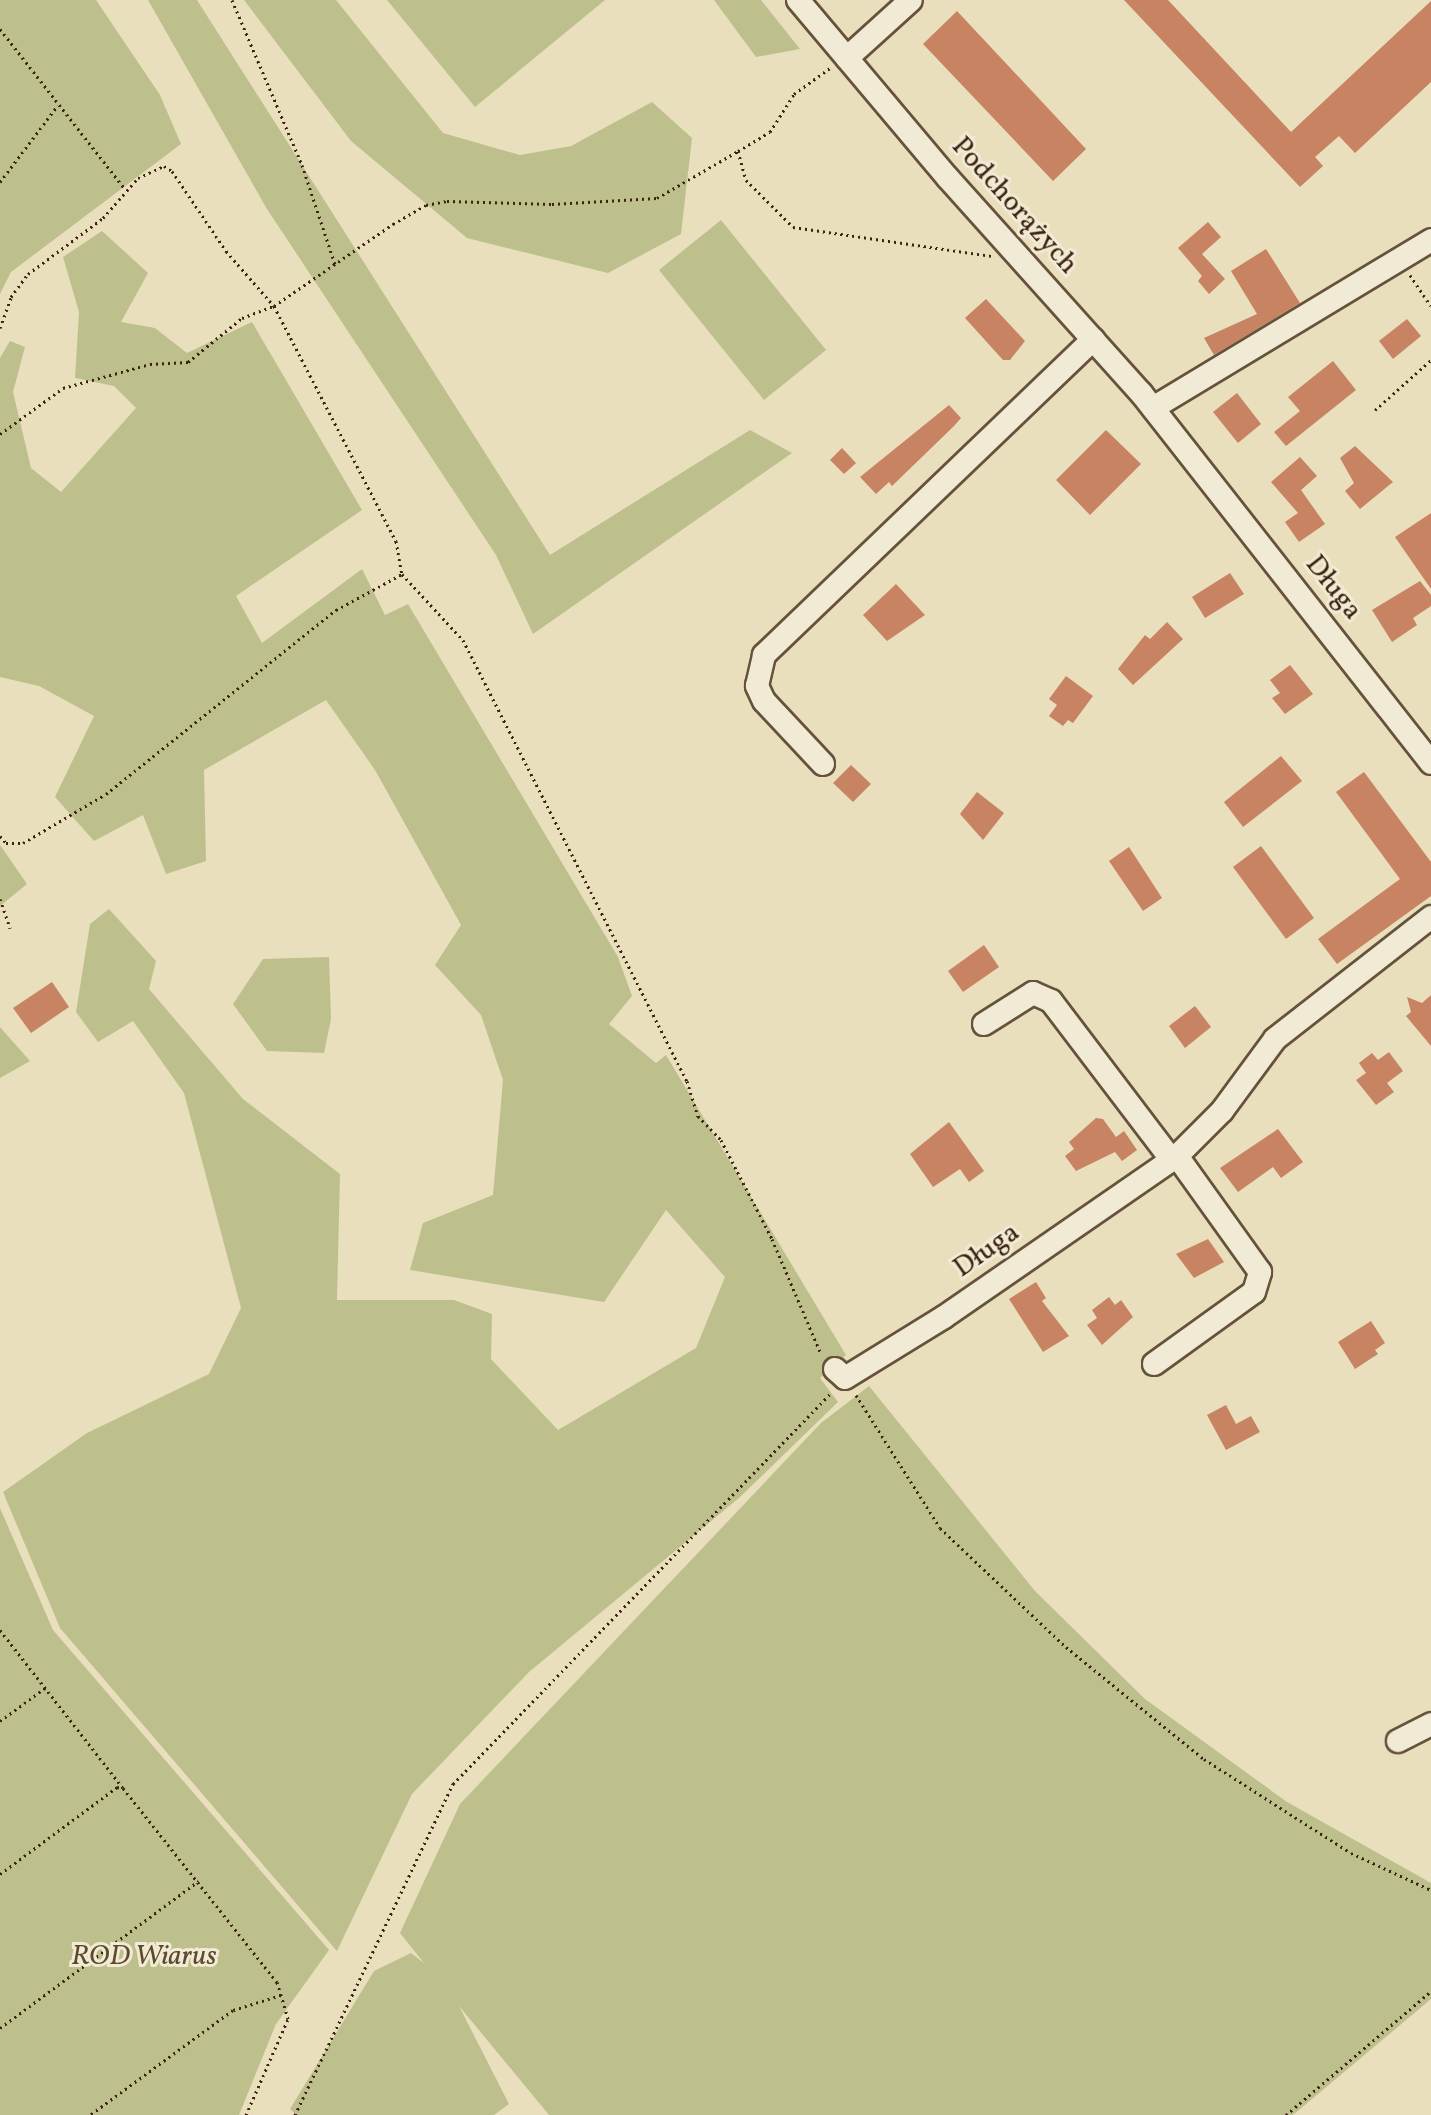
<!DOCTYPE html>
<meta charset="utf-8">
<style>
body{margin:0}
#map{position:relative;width:1431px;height:2115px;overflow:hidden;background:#e9dfbd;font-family:Vollkorn,serif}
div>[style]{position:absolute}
.green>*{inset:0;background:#bdc08c}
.building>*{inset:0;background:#c78362}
.path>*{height:3px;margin-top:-1.5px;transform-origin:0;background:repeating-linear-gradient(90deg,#3b2310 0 2px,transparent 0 6px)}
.roads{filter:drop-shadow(2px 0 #66523b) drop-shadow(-2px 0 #66523b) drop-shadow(0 2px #66523b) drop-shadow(0 -2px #66523b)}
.minor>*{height:22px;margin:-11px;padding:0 11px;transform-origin:11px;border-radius:11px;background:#f1ead4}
span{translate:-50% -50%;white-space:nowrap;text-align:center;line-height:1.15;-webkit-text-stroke:6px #f1ead4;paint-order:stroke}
.street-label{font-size:28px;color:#3b2310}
.park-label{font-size:28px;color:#5c4a2f;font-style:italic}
</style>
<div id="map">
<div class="green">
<i style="clip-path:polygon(0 0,96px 0,160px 95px,181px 144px,11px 272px,0 294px)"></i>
<i style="clip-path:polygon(148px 0,197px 0,550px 555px,750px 430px,792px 453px,533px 634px,496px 555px,267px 209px)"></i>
<i style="clip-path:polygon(244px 0,336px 0,443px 133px,520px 155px,571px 146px,652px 102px,692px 138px,681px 234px,608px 273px,467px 238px,351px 141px)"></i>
<i style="clip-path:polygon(387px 0,605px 0,475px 107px)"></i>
<i style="clip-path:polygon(714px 0,761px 0,800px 49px,756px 57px)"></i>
<i style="clip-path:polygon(721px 220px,826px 350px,764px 400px,659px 270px)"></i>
<i style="clip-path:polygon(102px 231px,148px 273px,121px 322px,155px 328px,187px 353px,252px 322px,362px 510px,236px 596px,262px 643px,362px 569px,385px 615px,408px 604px,618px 957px,632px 996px,609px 1024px,656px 1063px,666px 1055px,846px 1355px,820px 1378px,838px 1402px,739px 1498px,529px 1672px,412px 1794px,337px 1951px,60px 1628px,3px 1492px,87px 1433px,209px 1374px,241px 1308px,184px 1093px,133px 1021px,98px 1042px,76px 1012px,90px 924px,109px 909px,156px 961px,149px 989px,243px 1099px,340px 1174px,337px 1300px,454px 1300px,492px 1314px,491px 1359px,558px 1430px,696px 1348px,725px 1277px,666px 1210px,604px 1302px,410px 1270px,423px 1223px,493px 1195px,503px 1080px,481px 1015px,435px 965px,461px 925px,375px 770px,326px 700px,204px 770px,206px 861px,166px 874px,143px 815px,94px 841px,55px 797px,94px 716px,39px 686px,0 677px,0 358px,10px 341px,25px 347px,13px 392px,31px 468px,61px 492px,136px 408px,114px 386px,75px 378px,79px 312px,63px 257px)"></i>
<i style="clip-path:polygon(0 845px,27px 884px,0 906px)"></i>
<i style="clip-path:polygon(329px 957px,331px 1019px,324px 1053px,267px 1051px,233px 1004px,263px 959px)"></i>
<i style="clip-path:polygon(0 1027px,30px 1061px,0 1078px)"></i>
<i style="clip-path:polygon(869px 1386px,1035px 1591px,1145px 1699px,1287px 1802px,1431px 1883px,1431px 1999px,1293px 2115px,549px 2115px,459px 2006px,509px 2104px,494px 2115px,297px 2115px,290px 2109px,374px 1971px,411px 1953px,424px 1963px,400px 1933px,460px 1804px,821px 1423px)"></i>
<i style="clip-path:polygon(0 1508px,53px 1630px,329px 1950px,276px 2024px,239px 2115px,0 2115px)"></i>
</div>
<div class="building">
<i style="clip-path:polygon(1124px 0,1168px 0,1291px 132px,1431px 1px,1431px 82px,1355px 153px,1339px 136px,1315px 157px,1323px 166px,1300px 187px)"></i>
<i style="clip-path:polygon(957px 11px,1086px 149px,1053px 181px,923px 44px)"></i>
<i style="clip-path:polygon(1208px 222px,1221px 237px,1202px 254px,1225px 279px,1209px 294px,1198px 281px,1202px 276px,1178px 248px)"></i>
<i style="clip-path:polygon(1266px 249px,1300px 303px,1214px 355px,1204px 338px,1257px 314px,1231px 271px)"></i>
<i style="clip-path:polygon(986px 299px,1025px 341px,1010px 360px,1003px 360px,965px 318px)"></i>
<i style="clip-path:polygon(1407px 319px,1421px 336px,1393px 359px,1379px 341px)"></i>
<i style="clip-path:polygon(1333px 361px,1356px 390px,1286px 446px,1274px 432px,1300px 411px,1288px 397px)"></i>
<i style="clip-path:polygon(1237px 393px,1261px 424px,1238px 443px,1213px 412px)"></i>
<i style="clip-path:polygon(949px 405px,961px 418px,954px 426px,892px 486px,889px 482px,876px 494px,860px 477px)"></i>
<i style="clip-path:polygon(1106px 430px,1141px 464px,1090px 515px,1056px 480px)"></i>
<i style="clip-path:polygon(1355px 446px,1393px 482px,1360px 509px,1345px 491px,1354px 483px,1340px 458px)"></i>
<i style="clip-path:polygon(842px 448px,856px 463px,844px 474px,830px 460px)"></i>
<i style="clip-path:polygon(1300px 457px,1317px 476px,1301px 490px,1325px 524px,1299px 542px,1285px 522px,1298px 513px,1271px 482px)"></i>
<i style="clip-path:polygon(1431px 513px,1431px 589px,1395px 537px)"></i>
<i style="clip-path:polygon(1230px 573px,1244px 594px,1205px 618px,1192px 597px)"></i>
<i style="clip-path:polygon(1420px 581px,1431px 595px,1431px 606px,1413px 618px,1417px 625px,1392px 642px,1372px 610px)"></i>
<i style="clip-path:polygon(896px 584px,925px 615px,887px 641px,863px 615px)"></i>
<i style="clip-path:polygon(1167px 622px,1183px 639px,1133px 685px,1118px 669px,1145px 635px,1150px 639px)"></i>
<i style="clip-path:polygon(1290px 665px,1313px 694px,1285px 714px,1272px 698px,1280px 693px,1270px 680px)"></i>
<i style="clip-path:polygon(1066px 676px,1093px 696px,1073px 723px,1068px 720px,1063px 726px,1049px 716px,1057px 705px,1049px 699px)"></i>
<i style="clip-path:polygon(1281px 756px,1302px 781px,1243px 827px,1224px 802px)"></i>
<i style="clip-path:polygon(851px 765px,871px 784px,853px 802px,833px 783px)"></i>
<i style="clip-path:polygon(1364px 772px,1431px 862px,1431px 896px,1337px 964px,1318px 939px,1400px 879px,1336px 792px)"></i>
<i style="clip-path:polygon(977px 792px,1004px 813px,983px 840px,960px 814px)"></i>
<i style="clip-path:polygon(1261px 846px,1314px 918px,1286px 939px,1233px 867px)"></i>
<i style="clip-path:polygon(1129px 847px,1162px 898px,1143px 911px,1109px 861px)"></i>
<i style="clip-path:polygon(984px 945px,999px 967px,963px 992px,948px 971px)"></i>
<i style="clip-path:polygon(52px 982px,69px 1007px,31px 1033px,13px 1008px)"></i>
<i style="clip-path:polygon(1431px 995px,1431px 1046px,1406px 1016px,1411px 1012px,1407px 997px,1422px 1003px)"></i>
<i style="clip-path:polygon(1195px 1006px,1211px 1027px,1185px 1048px,1169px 1026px)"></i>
<i style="clip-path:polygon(1389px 1052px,1403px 1071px,1387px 1083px,1394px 1092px,1376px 1105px,1356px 1080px,1366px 1073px,1359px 1063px,1372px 1053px,1378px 1060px)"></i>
<i style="clip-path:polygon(1096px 1118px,1103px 1119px,1116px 1137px,1124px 1131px,1137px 1150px,1122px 1161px,1115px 1152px,1076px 1171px,1065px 1156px,1074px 1149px,1069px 1142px)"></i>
<i style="clip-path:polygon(949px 1122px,984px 1171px,969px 1182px,960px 1169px,933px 1187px,910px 1154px)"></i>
<i style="clip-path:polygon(1278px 1129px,1303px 1162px,1281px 1178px,1273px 1167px,1238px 1192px,1220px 1168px)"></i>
<i style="clip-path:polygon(1208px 1239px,1224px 1262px,1194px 1278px,1176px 1254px)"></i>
<i style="clip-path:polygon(1036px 1282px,1046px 1298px,1042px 1301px,1069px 1336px,1043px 1352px,1009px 1299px)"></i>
<i style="clip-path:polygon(1109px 1297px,1115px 1305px,1121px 1300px,1133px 1317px,1102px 1345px,1087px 1325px,1097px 1318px,1092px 1310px)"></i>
<i style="clip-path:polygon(1371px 1321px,1385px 1343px,1375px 1350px,1378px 1354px,1355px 1369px,1338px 1342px)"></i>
<i style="clip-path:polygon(1226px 1405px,1236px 1424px,1251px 1416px,1260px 1432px,1226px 1450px,1207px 1415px)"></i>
</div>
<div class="path">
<i style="left:232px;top:0;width:179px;rotate:67deg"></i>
<i style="left:302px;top:165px;width:104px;rotate:71.6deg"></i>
<i style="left:0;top:29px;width:203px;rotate:52deg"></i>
<i style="left:738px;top:151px;width:37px;rotate:-31deg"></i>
<i style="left:770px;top:132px;width:45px;rotate:-57.7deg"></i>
<i style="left:794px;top:94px;width:44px;rotate:-35.8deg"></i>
<i style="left:0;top:182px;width:96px;rotate:-53deg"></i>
<i style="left:1410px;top:275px;width:37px;rotate:56deg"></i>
<i style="left:0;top:328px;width:33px;rotate:-70deg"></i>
<i style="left:11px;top:297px;width:29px;rotate:-54deg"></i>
<i style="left:28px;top:274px;width:94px;rotate:-36.7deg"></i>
<i style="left:103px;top:218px;width:53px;rotate:-48.8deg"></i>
<i style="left:138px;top:178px;width:29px;rotate:-25deg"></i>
<i style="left:164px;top:166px;width:9px;rotate:32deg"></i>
<i style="left:172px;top:171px;width:97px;rotate:56deg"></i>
<i style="left:226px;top:251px;width:73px;rotate:48.9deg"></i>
<i style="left:274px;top:306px;width:265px;rotate:62.6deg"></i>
<i style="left:396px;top:541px;width:34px;rotate:80deg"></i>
<i style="left:1375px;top:410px;width:75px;rotate:-41.8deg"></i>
<i style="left:0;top:434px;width:78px;rotate:-36.1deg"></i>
<i style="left:63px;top:388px;width:90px;rotate:-15.4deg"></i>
<i style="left:150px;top:364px;width:38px;rotate:-3deg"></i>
<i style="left:188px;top:362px;width:70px;rotate:-39.2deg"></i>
<i style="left:242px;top:318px;width:34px;rotate:-21deg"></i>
<i style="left:274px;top:306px;width:145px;rotate:-34.6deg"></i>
<i style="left:393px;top:224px;width:38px;rotate:-30deg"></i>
<i style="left:426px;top:205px;width:21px;rotate:-11deg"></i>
<i style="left:447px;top:201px;width:105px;rotate:1.6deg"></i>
<i style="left:552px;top:204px;width:105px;rotate:-3.3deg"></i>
<i style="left:657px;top:198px;width:94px;rotate:-30.1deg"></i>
<i style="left:738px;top:151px;width:30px;rotate:75deg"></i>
<i style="left:746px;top:180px;width:66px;rotate:45deg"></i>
<i style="left:793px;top:227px;width:200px;rotate:8.3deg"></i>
<i style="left:0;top:836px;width:9px;rotate:49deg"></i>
<i style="left:6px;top:843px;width:17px"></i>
<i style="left:23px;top:843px;width:96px;rotate:-30.6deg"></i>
<i style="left:106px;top:794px;width:295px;rotate:-38.7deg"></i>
<i style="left:336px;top:610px;width:75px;rotate:-28.6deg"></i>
<i style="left:402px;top:574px;width:90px;rotate:47.3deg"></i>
<i style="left:463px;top:640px;width:495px;rotate:63.1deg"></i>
<i style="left:687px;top:1081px;width:37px;rotate:73deg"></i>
<i style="left:698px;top:1116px;width:33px;rotate:46deg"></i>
<i style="left:721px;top:1140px;width:111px;rotate:62.7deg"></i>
<i style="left:772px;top:1239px;width:125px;rotate:66.9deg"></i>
<i style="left:0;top:899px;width:31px;rotate:71deg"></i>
<i style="left:856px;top:1395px;width:157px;rotate:57.7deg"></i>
<i style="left:940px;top:1528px;width:173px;rotate:43.4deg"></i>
<i style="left:1066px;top:1647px;width:178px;rotate:39.1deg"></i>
<i style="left:1204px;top:1759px;width:174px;rotate:32.6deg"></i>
<i style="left:1351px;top:1853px;width:88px;rotate:24.8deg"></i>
<i style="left:0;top:1630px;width:200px;rotate:52.1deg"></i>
<i style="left:0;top:1721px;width:56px;rotate:-36.3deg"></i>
<i style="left:0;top:1874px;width:146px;rotate:-36.6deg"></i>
<i style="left:117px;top:1787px;width:6px;rotate:9deg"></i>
<i style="left:123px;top:1788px;width:248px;rotate:51.6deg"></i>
<i style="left:277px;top:1982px;width:14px;rotate:73deg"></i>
<i style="left:281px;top:1995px;width:50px;rotate:162.6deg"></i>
<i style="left:233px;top:2010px;width:177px;rotate:143.7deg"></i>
<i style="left:0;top:2028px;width:247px;rotate:-36.5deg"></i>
<i style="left:246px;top:2115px;width:105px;rotate:-66.4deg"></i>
<i style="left:288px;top:2019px;width:25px;rotate:-106deg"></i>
<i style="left:295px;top:2115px;width:367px;rotate:-64.5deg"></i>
<i style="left:453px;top:1784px;width:545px;rotate:-45.97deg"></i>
<i style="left:1286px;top:2115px;width:191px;rotate:-40.5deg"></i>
</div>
<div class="roads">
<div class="minor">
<i style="left:798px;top:0;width:233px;rotate:49.9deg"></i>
<i style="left:948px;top:178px;width:289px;rotate:48.1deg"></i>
<i style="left:1141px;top:393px;width:470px;rotate:51.9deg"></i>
<i style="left:847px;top:58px;width:86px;rotate:-42.2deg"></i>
<i style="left:1153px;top:408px;width:325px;rotate:-31.1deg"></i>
<i style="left:823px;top:764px;width:86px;rotate:-133.1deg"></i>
<i style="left:764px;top:701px;width:17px;rotate:-115deg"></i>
<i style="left:757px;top:686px;width:32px;rotate:-77deg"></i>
<i style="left:764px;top:655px;width:456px;rotate:-43.8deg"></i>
<i style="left:984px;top:1024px;width:58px;rotate:-32.3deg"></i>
<i style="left:1033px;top:993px;width:20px;rotate:24deg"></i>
<i style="left:1051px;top:1001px;width:198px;rotate:52.8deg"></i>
<i style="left:1154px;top:1364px;width:123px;rotate:-35.8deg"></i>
<i style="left:1254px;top:1292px;width:21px;rotate:-73deg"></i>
<i style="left:1260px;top:1272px;width:143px;rotate:-125.6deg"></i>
<i style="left:835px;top:1369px;width:13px;rotate:42deg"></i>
<i style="left:845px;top:1378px;width:116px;rotate:-31.6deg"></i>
<i style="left:944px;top:1317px;width:283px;rotate:-34.6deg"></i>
<i style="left:1177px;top:1156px;width:64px;rotate:-45deg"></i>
<i style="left:1222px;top:1111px;width:89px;rotate:-53.6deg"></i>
<i style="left:1275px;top:1039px;width:198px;rotate:-38deg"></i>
<i style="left:1398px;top:1741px;width:37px;rotate:-27deg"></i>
</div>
</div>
<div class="street-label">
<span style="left:1014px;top:206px;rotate:48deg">Podchorążych</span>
<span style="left:1333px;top:588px;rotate:52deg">Długa</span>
<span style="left:987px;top:1251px;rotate:-35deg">Długa</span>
</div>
<div class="park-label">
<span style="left:144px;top:1957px">ROD Wiarus</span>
</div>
</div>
